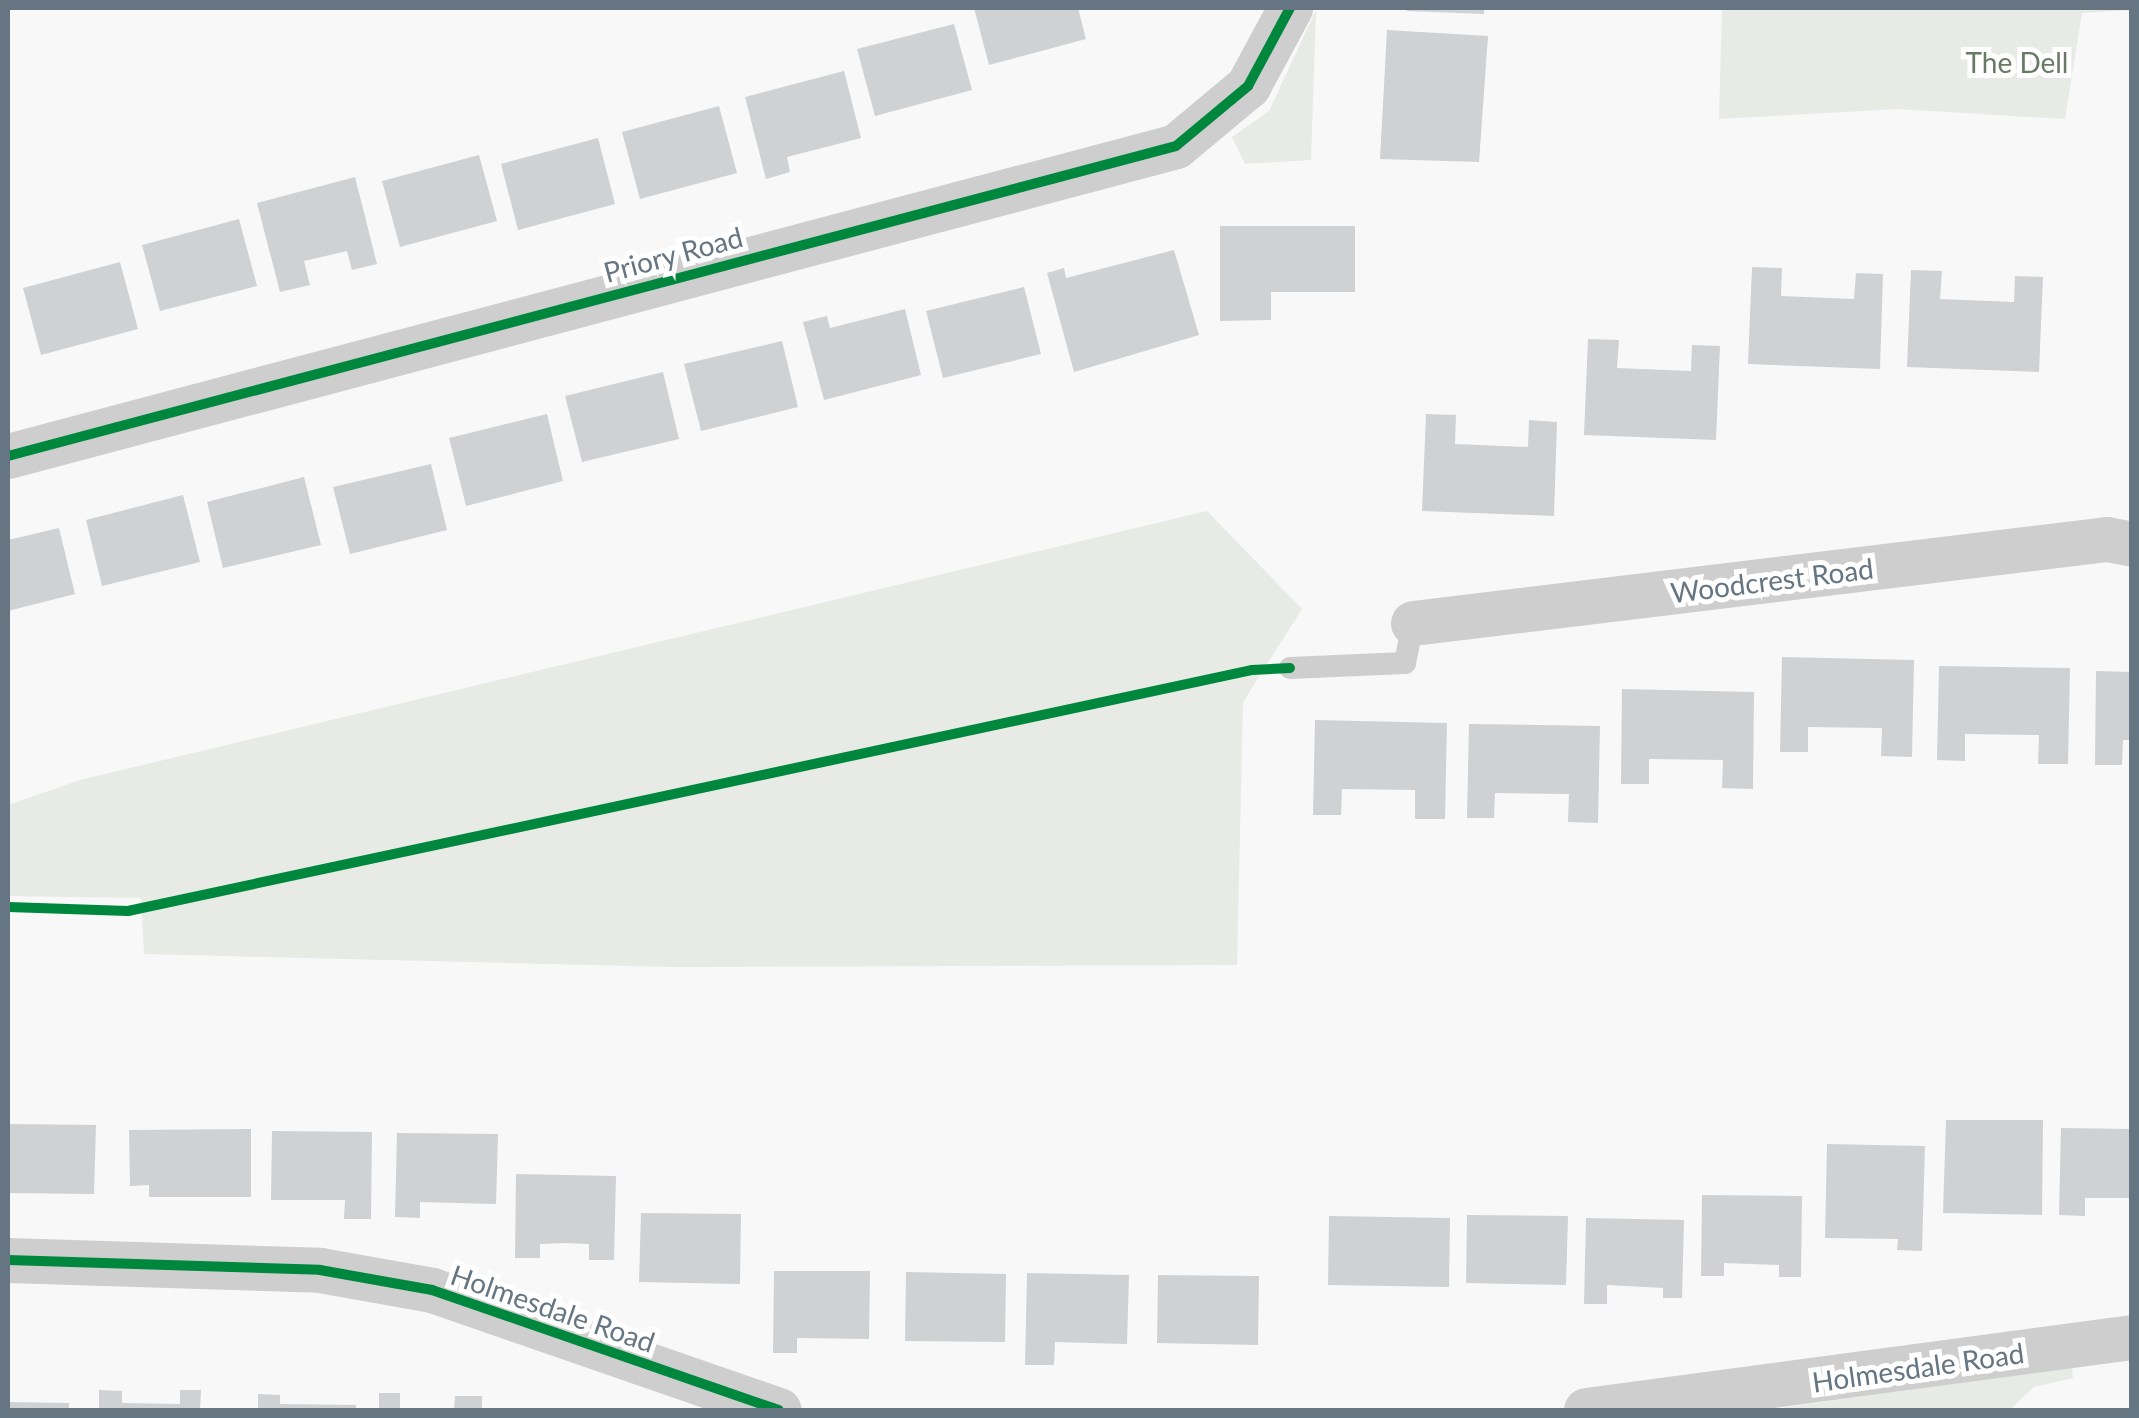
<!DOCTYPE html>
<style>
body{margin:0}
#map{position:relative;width:2139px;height:1418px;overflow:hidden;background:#f8f8f8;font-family:Lato,sans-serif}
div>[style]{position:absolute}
.green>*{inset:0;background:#e7eae5}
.building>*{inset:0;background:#cfd1d2}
.service>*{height:22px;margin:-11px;padding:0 11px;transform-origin:11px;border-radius:11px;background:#cececf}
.minor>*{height:45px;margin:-22.5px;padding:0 22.5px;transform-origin:22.5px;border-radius:22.5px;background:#cececf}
.cycleway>*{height:10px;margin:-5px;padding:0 5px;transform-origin:5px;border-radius:5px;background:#00873e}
span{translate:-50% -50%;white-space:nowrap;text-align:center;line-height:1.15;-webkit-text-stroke:10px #fff;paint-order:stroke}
.park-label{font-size:28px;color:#677a64}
.street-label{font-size:28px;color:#657582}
.frame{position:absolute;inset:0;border:10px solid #657582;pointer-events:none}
</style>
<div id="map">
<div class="green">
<i style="clip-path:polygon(1722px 8px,2131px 8px,2132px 10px,2082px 13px,2065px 119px,1898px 109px,1719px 119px)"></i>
<i style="clip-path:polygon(1316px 10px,1311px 160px,1245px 164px,1232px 137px,1269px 111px)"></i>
<i style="clip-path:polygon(1207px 511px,1302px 609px,1243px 702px,1237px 965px,673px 967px,144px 954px,141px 898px,8px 896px,8px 805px,80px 780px)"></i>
<i style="clip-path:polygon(2072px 1367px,2073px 1378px,2034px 1387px,2010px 1410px,1767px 1410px)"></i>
</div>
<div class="building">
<i style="clip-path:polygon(974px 8px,1078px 8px,1086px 39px,989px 65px)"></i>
<i style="clip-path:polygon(1407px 8px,1484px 8px,1484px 14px,1407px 11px)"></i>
<i style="clip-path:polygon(954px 24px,972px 90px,875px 116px,857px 49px)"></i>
<i style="clip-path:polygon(1387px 30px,1488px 36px,1479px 162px,1380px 159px)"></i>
<i style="clip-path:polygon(844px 71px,861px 138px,787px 157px,790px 172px,766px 179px,745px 97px)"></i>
<i style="clip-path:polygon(719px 106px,737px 173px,640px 199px,622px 132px)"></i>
<i style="clip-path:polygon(598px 138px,615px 204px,518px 230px,501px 164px)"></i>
<i style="clip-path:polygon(479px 155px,497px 221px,400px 247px,382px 181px)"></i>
<i style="clip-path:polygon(355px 177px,377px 264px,352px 270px,347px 251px,304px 261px,310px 285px,280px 292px,257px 203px)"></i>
<i style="clip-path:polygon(239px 219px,257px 286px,160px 311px,142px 245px)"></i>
<i style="clip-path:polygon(1220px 226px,1355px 226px,1355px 292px,1271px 292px,1271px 320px,1220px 321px)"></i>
<i style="clip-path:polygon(1174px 250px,1199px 335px,1074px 372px,1047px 273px,1064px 268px,1066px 278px)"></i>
<i style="clip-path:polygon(120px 262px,138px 329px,41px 355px,23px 288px)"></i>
<i style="clip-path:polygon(1752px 267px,1782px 268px,1781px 296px,1854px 299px,1856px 273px,1883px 274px,1880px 369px,1748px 364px)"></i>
<i style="clip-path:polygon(1911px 270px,1942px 271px,1940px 299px,2014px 302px,2015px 276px,2043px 277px,2039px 372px,1907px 367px)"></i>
<i style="clip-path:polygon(1024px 287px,1041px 354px,943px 378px,926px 311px)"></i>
<i style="clip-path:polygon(905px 309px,921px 375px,824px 400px,803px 322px,827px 316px,830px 328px)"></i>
<i style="clip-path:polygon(1588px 339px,1619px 340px,1617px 368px,1691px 371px,1692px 345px,1720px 346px,1716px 440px,1584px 435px)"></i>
<i style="clip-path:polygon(782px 341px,798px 407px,701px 431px,684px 364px)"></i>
<i style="clip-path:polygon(663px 372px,679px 439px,582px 462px,565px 396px)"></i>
<i style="clip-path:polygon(547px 414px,563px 481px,466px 506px,449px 438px)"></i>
<i style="clip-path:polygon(1426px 414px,1456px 415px,1455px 444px,1528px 447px,1529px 420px,1557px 422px,1554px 516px,1422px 511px)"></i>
<i style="clip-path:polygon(431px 464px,447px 530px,350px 554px,333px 487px)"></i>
<i style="clip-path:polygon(304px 477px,321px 545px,223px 568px,207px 502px)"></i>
<i style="clip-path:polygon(183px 495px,200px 562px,102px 586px,86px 520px)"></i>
<i style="clip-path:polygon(59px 528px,75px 594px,8px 611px,8px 540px)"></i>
<i style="clip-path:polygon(1782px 657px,1914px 660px,1912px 757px,1881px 756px,1882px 728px,1808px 727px,1808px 752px,1780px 752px)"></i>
<i style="clip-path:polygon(1939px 666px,2070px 668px,2068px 764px,2038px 764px,2039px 735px,1965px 734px,1965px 761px,1937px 760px)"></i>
<i style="clip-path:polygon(2096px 671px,2132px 672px,2132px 740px,2123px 740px,2122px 765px,2095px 765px)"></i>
<i style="clip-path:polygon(1622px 689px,1754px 692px,1753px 789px,1722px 788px,1723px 760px,1649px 759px,1649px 784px,1621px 784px)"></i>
<i style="clip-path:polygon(1315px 720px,1447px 723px,1445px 819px,1415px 819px,1415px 790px,1342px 789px,1341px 815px,1313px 815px)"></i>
<i style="clip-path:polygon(1469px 724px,1600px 726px,1598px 823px,1568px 822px,1569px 794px,1495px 793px,1494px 818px,1467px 818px)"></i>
<i style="clip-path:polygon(1946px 1120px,2043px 1120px,2042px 1215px,1943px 1213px)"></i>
<i style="clip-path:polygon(8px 1124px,96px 1125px,94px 1194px,8px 1193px)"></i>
<i style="clip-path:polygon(2061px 1128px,2132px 1129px,2132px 1198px,2085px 1198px,2085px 1216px,2059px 1215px)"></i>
<i style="clip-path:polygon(251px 1129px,251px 1197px,149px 1197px,149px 1185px,130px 1186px,129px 1130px)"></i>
<i style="clip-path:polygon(272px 1131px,372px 1132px,371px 1219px,344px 1219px,345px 1200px,271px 1200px)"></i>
<i style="clip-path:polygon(397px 1133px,498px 1134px,496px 1204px,420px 1202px,420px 1218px,395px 1217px)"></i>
<i style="clip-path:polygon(1827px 1144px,1925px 1146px,1922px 1251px,1897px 1250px,1898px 1239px,1825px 1238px)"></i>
<i style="clip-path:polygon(516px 1174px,616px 1176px,614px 1260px,589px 1260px,589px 1244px,565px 1243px,540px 1244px,540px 1258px,515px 1258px)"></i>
<i style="clip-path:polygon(1702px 1195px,1802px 1196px,1801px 1277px,1779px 1277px,1779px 1265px,1724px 1263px,1724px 1276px,1701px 1276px)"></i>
<i style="clip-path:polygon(641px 1213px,741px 1214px,740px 1284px,639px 1282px)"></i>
<i style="clip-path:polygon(1467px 1215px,1568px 1216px,1566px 1285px,1466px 1283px)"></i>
<i style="clip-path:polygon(1329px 1216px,1450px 1218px,1449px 1287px,1328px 1285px)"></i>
<i style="clip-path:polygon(1586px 1218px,1684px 1220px,1682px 1298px,1663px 1298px,1663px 1288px,1607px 1285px,1607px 1304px,1584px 1304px)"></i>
<i style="clip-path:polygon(774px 1271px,870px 1271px,869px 1339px,797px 1338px,797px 1353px,773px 1353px)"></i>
<i style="clip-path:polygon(906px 1272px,1006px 1274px,1005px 1342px,905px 1341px)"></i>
<i style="clip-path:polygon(1027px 1273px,1129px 1275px,1127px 1344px,1055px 1342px,1054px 1365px,1025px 1365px)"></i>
<i style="clip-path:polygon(1158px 1275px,1259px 1276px,1258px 1345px,1157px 1343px)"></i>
<i style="clip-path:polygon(99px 1390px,122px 1391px,122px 1403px,180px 1404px,180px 1390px,201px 1390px,200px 1410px,99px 1410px)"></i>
<i style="clip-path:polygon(379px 1393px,400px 1393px,400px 1410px,379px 1410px)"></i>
<i style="clip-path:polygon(258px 1394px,280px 1395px,280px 1404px,356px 1405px,356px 1410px,258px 1410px)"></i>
<i style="clip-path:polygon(455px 1396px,482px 1396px,482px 1410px,454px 1410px)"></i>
<i style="clip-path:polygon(8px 1402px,69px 1403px,69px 1410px,8px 1410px)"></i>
</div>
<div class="service">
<i style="left:1290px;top:668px;width:115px;rotate:-2.5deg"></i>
<i style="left:1405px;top:663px;width:41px;rotate:-78.7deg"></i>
</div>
<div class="minor">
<i style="left:8px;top:456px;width:1208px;rotate:-14.86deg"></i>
<i style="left:1176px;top:146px;width:94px;rotate:-39.8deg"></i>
<i style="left:1248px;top:86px;width:89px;rotate:-61.7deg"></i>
<i style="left:1413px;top:623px;width:699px;rotate:-6.9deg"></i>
<i style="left:2107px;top:539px;width:25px;rotate:11deg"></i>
<i style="left:8px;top:1260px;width:312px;rotate:1.8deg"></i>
<i style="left:320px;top:1270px;width:114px;rotate:10.1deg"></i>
<i style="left:432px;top:1290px;width:367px;rotate:19.1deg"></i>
<i style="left:1586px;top:1410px;width:551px;rotate:-7.62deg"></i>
</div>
<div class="cycleway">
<i style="left:8px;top:456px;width:1208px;rotate:-14.86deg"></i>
<i style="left:1176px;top:146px;width:94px;rotate:-39.8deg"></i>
<i style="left:1248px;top:86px;width:89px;rotate:-61.7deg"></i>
<i style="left:8px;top:907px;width:120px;rotate:1.9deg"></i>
<i style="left:128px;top:911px;width:1150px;rotate:-12.1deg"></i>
<i style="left:1252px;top:670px;width:38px;rotate:-3deg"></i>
<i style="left:8px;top:1260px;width:312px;rotate:1.8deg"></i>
<i style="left:320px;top:1270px;width:114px;rotate:10.1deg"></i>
<i style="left:432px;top:1290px;width:367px;rotate:19.1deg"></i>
</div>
<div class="park-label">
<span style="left:2017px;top:62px">The Dell</span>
</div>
<div class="street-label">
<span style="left:673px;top:254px;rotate:-15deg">Priory Road</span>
<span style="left:1772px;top:580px;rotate:-7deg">Woodcrest Road</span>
<span style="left:553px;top:1308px;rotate:19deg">Holmesdale Road</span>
<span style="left:1918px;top:1367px;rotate:-8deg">Holmesdale Road</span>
</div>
<div class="frame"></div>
</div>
